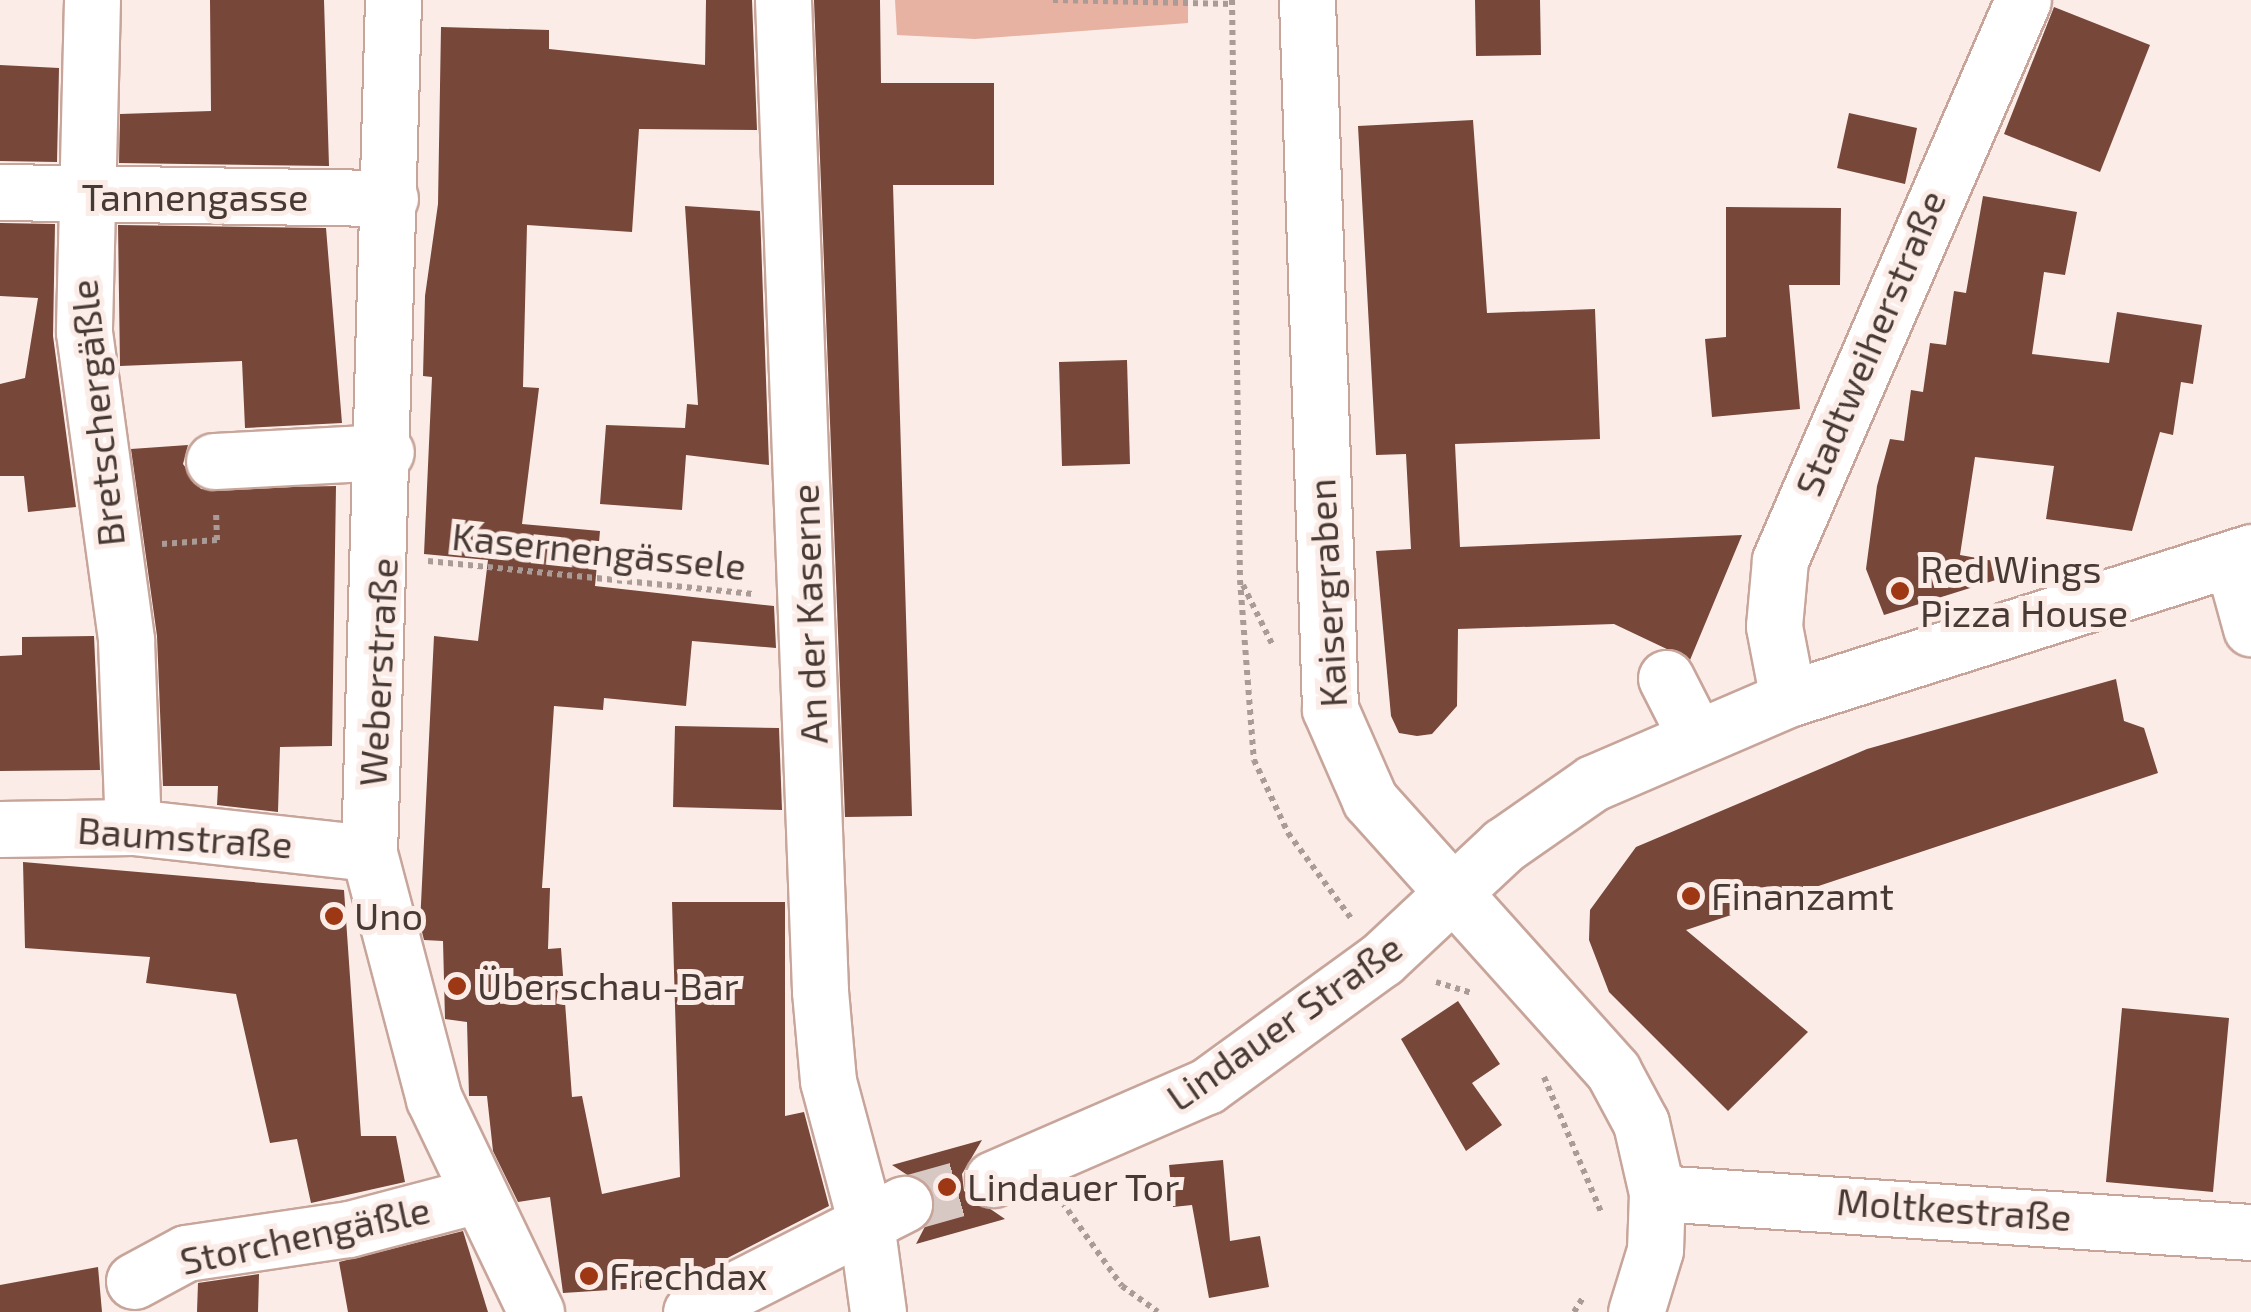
<!DOCTYPE html>
<meta charset="utf-8">
<style>
body{margin:0}
#map{position:relative;width:2251px;height:1312px;overflow:hidden;background:#fbece8;font-family:"Exo 2",sans-serif}
div>[style]{position:absolute}
.green>*{inset:0;background:#e7b2a2}
.building>*{inset:0;background:#774739}
.minor-tunnel>*{height:55px;margin-top:-27.5px;transform-origin:0;background:repeating-linear-gradient(90deg,#d7c8c4 0 55px,transparent 0 83px)}
.path>*{height:6px;margin-top:-3px;transform-origin:0;background:repeating-linear-gradient(90deg,#aa9b97 0 5px,transparent 0 10px)}
.roads{filter:drop-shadow(2px 0 #c7a59a) drop-shadow(-2px 0 #c7a59a) drop-shadow(0 2px #c7a59a) drop-shadow(0 -2px #c7a59a)}
.minor>*{height:55px;margin:-27.5px;padding:0 27.5px;transform-origin:27.5px;border-radius:27.5px;background:#fff}
.dots>*{width:28px;height:28px;translate:-50% -50%;box-sizing:border-box;border:5px solid #fbece8;border-radius:50%}
span{translate:-50% -50%;white-space:nowrap;text-align:center;line-height:1.15;-webkit-text-stroke:10px #fbece8;paint-order:stroke}
.street-label{font-size:38px;color:#473934}
.poi-label{font-size:38px;color:#473934}
.left{translate:0 -50%;text-align:left}
</style>
<div id="map">
<div class="green">
<i style="clip-path:polygon(895px 0,1188px 0,1188px 23px,975px 39px,897px 35px)"></i>
</div>
<div class="building">
<i style="clip-path:polygon(210px 0,324px 0,329px 166px,119px 163px,120px 114px,211px 111px)"></i>
<i style="clip-path:polygon(706px 0,752px 0,757px 130px,639px 129px,632px 232px,527px 225px,523px 387px,539px 388px,522px 524px,600px 531px,595px 586px,774px 606px,776px 648px,692px 641px,686px 706px,604px 698px,603px 710px,554px 706px,542px 888px,550px 888px,548px 949px,561px 948px,572px 1097px,582px 1096px,602px 1194px,680px 1177px,672px 902px,785px 902px,785px 1116px,804px 1112px,829px 1206px,710px 1267px,641px 1288px,563px 1293px,550px 1197px,518px 1202px,493px 1151px,487px 1096px,469px 1096px,467px 1022px,445px 1019px,443px 941px,424px 940px,420px 924px,434px 636px,478px 641px,488px 560px,424px 554px,432px 377px,423px 376px,425px 296px,438px 204px,441px 27px,549px 30px,549px 49px,705px 65px)"></i>
<i style="clip-path:polygon(814px 0,880px 0,881px 83px,994px 83px,994px 185px,893px 185px,912px 816px,845px 817px)"></i>
<i style="clip-path:polygon(1475px 0,1540px 0,1541px 55px,1476px 56px)"></i>
<i style="clip-path:polygon(2054px 7px,2150px 45px,2100px 172px,2004px 134px)"></i>
<i style="clip-path:polygon(0 65px,59px 68px,57px 162px,0 161px)"></i>
<i style="clip-path:polygon(1849px 113px,1917px 128px,1905px 184px,1837px 168px)"></i>
<i style="clip-path:polygon(1473px 120px,1487px 313px,1595px 309px,1600px 439px,1455px 444px,1460px 547px,1742px 535px,1690px 660px,1614px 624px,1458px 629px,1457px 706px,1432px 734px,1417px 736px,1399px 733px,1391px 716px,1376px 551px,1411px 549px,1406px 454px,1376px 455px,1358px 126px)"></i>
<i style="clip-path:polygon(1983px 196px,2077px 212px,2065px 275px,2044px 272px,2032px 354px,2109px 363px,2117px 312px,2202px 325px,2193px 384px,2181px 382px,2173px 435px,2160px 432px,2132px 531px,2046px 519px,2054px 466px,1975px 457px,1960px 555px,2034px 568px,1884px 615px,1866px 569px,1877px 486px,1890px 439px,1904px 441px,1911px 390px,1923px 392px,1930px 343px,1946px 345px,1954px 291px,1966px 293px)"></i>
<i style="clip-path:polygon(685px 206px,760px 211px,769px 465px,686px 455px,682px 510px,600px 504px,606px 425px,685px 428px,687px 404px,698px 405px)"></i>
<i style="clip-path:polygon(1726px 207px,1841px 208px,1840px 285px,1789px 285px,1800px 409px,1712px 417px,1705px 339px,1726px 337px)"></i>
<i style="clip-path:polygon(0 223px,55px 224px,53px 336px,76px 507px,28px 512px,24px 476px,0 476px,0 384px,25px 378px,38px 298px,0 296px)"></i>
<i style="clip-path:polygon(118px 225px,326px 228px,342px 423px,245px 428px,242px 361px,120px 366px)"></i>
<i style="clip-path:polygon(1127px 360px,1130px 464px,1062px 466px,1059px 362px)"></i>
<i style="clip-path:polygon(188px 445px,183px 464px,201px 489px,336px 486px,332px 746px,280px 747px,278px 812px,217px 805px,218px 786px,163px 786px,157px 636px,131px 449px)"></i>
<i style="clip-path:polygon(94px 636px,100px 770px,0 771px,0 656px,22px 655px,22px 637px)"></i>
<i style="clip-path:polygon(2116px 679px,2124px 721px,2144px 728px,2158px 773px,1686px 930px,1808px 1032px,1728px 1111px,1609px 992px,1589px 940px,1590px 910px,1636px 847px,1867px 749px)"></i>
<i style="clip-path:polygon(675px 726px,779px 728px,782px 810px,673px 807px)"></i>
<i style="clip-path:polygon(23px 862px,344px 890px,361px 1136px,396px 1136px,405px 1182px,311px 1203px,297px 1139px,270px 1143px,236px 994px,146px 983px,150px 957px,25px 948px)"></i>
<i style="clip-path:polygon(1458px 1001px,1500px 1064px,1472px 1083px,1502px 1125px,1466px 1151px,1401px 1039px)"></i>
<i style="clip-path:polygon(2122px 1008px,2229px 1018px,2213px 1192px,2106px 1182px)"></i>
<i style="clip-path:polygon(982px 1140px,962px 1174px,964px 1191px,1005px 1219px,916px 1244px,935px 1207px,932px 1191px,892px 1165px)"></i>
<i style="clip-path:polygon(1223px 1160px,1230px 1241px,1260px 1236px,1269px 1287px,1209px 1298px,1192px 1205px,1173px 1207px,1169px 1165px)"></i>
<i style="clip-path:polygon(463px 1231px,488px 1312px,348px 1312px,339px 1262px)"></i>
<i style="clip-path:polygon(98px 1267px,102px 1312px,0 1312px,0 1285px)"></i>
<i style="clip-path:polygon(259px 1274px,258px 1312px,197px 1312px,198px 1283px)"></i>
</div>
<div class="minor-tunnel">
<i style="left:904px;top:1204px;width:92px;rotate:-15.7deg"></i>
</div>
<div class="path">
<i style="left:1053px;top:0;width:179px;rotate:1.3deg"></i>
<i style="left:1232px;top:0;width:580px;rotate:89.21deg"></i>
<i style="left:1240px;top:580px;width:181px;rotate:85.6deg"></i>
<i style="left:1254px;top:760px;width:81px;rotate:65deg"></i>
<i style="left:1288px;top:833px;width:106px;rotate:53.5deg"></i>
<i style="left:162px;top:544px;width:55px;rotate:-4.2deg"></i>
<i style="left:217px;top:540px;width:27px;rotate:-92deg"></i>
<i style="left:428px;top:561px;width:327px;rotate:5.8deg"></i>
<i style="left:1243px;top:585px;width:68px;rotate:63.8deg"></i>
<i style="left:1436px;top:982px;width:37px;rotate:17deg"></i>
<i style="left:1544px;top:1077px;width:147px;rotate:67.1deg"></i>
<i style="left:1062px;top:1202px;width:103px;rotate:54.5deg"></i>
<i style="left:1122px;top:1286px;width:44px;rotate:35.8deg"></i>
<i style="left:1574px;top:1312px;width:19px;rotate:-58deg"></i>
</div>
<div class="roads">
<div class="minor">
<i style="left:92px;top:0;width:332px;rotate:91.4deg"></i>
<i style="left:84px;top:332px;width:311px;rotate:82.2deg"></i>
<i style="left:126px;top:640px;width:187px;rotate:87.9deg"></i>
<i style="left:393px;top:0;width:853px;rotate:91.61deg"></i>
<i style="left:369px;top:853px;width:254px;rotate:75.2deg"></i>
<i style="left:434px;top:1099px;width:236px;rotate:64.4deg"></i>
<i style="left:783px;top:0;width:992px;rotate:87.86deg"></i>
<i style="left:820px;top:991px;width:90px;rotate:84.9deg"></i>
<i style="left:828px;top:1081px;width:147px;rotate:75deg"></i>
<i style="left:866px;top:1223px;width:90px;rotate:82.3deg"></i>
<i style="left:1307px;top:0;width:709px;rotate:88.14deg"></i>
<i style="left:1330px;top:709px;width:99px;rotate:66.3deg"></i>
<i style="left:1370px;top:800px;width:364px;rotate:48.1deg"></i>
<i style="left:1613px;top:1071px;width:59px;rotate:61.7deg"></i>
<i style="left:1641px;top:1123px;width:72px;rotate:77.1deg"></i>
<i style="left:1657px;top:1193px;width:57px;rotate:92deg"></i>
<i style="left:1655px;top:1250px;width:65px;rotate:107deg"></i>
<i style="left:0;top:192px;width:390px;rotate:0.9deg"></i>
<i style="left:214px;top:461px;width:172px;rotate:-3deg"></i>
<i style="left:2232px;top:559px;width:72px;rotate:74.6deg"></i>
<i style="left:1666px;top:678px;width:64px;rotate:63deg"></i>
<i style="left:1788px;top:699px;width:74px;rotate:-100.9deg"></i>
<i style="left:1774px;top:626px;width:66px;rotate:-84.8deg"></i>
<i style="left:1780px;top:560px;width:610px;rotate:-66.54deg"></i>
<i style="left:0;top:829px;width:133px;rotate:-0.9deg"></i>
<i style="left:133px;top:827px;width:237px;rotate:6.3deg"></i>
<i style="left:993px;top:1179px;width:233px;rotate:-23.5deg"></i>
<i style="left:1207px;top:1086px;width:216px;rotate:-36deg"></i>
<i style="left:1382px;top:959px;width:167px;rotate:-43.1deg"></i>
<i style="left:1504px;top:845px;width:108px;rotate:-34.9deg"></i>
<i style="left:1593px;top:783px;width:212px;rotate:-23.3deg"></i>
<i style="left:1788px;top:699px;width:486px;rotate:-17.6deg"></i>
<i style="left:1657px;top:1193px;width:595px;rotate:3.76deg"></i>
<i style="left:134px;top:1281px;width:59px;rotate:-28.3deg"></i>
<i style="left:186px;top:1253px;width:165px;rotate:-8.4deg"></i>
<i style="left:349px;top:1229px;width:133px;rotate:-14.8deg"></i>
<i style="left:691px;top:1312px;width:239px;rotate:-26.9deg"></i>
</div>
</div>
<div class="dots">
<i style="left:1900px;top:591px;background:#9e3714"></i>
<i style="left:1691px;top:896px;background:#9e3714"></i>
<i style="left:334px;top:916px;background:#9e3714"></i>
<i style="left:457px;top:986px;background:#9e3714"></i>
<i style="left:947px;top:1187px;background:#9e3714"></i>
<i style="left:589px;top:1276px;background:#9e3714"></i>
</div>
<div class="street-label">
<span style="left:195px;top:197px">Tannengasse</span>
<span style="left:1870px;top:343px;rotate:-67deg">Stadtweiherstraße</span>
<span style="left:97px;top:413px;rotate:-96deg">Bretschergäßle</span>
<span style="left:599px;top:551px;rotate:6deg">Kasernengässele</span>
<span style="left:1327px;top:593px;rotate:-93deg">Kaisergraben</span>
<span style="left:809px;top:614px;rotate:-92deg">An der Kaserne</span>
<span style="left:378px;top:672px;rotate:-87deg">Weberstraße</span>
<span style="left:185px;top:837px;rotate:4deg">Baumstraße</span>
<span style="left:1284px;top:1022px;rotate:-35deg">Lindauer Straße</span>
<span style="left:1954px;top:1209px;rotate:4deg">Moltkestraße</span>
<span style="left:305px;top:1235px;rotate:-12deg">Storchengäßle</span>
</div>
<div class="poi-label">
<span class="left" style="left:1920px;top:591px">Red Wings<br>Pizza House</span>
<span class="left" style="left:1711px;top:896px">Finanzamt</span>
<span class="left" style="left:354px;top:916px">Uno</span>
<span class="left" style="left:477px;top:986px">Überschau-Bar</span>
<span class="left" style="left:967px;top:1187px">Lindauer Tor</span>
<span class="left" style="left:609px;top:1276px">Frechdax</span>
</div>
</div>
